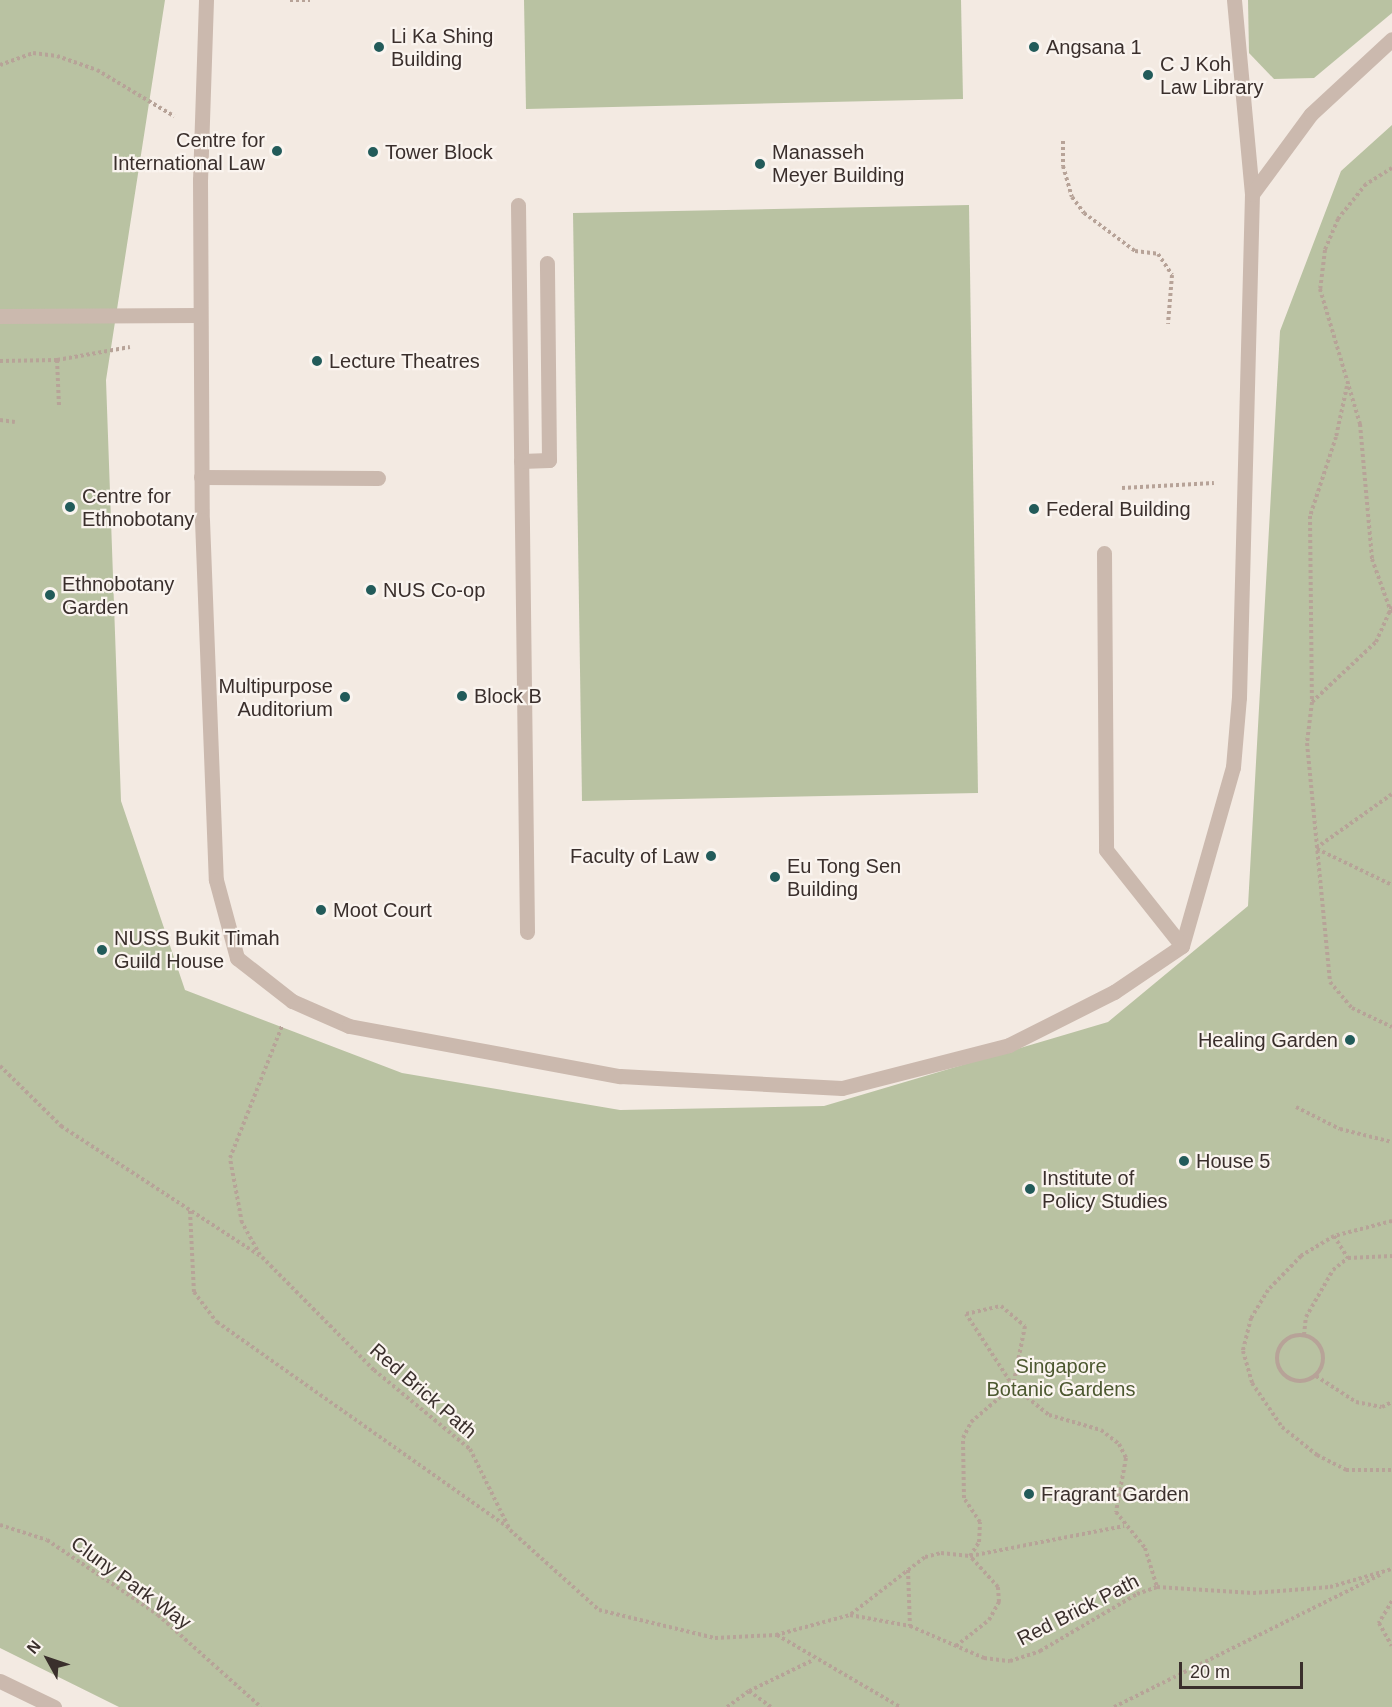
<!DOCTYPE html>
<style>
body{margin:0}
#map{position:relative;width:1392px;height:1707px;overflow:hidden;background:#f3eae2;font-family:Arial,sans-serif}
div>[style]{position:absolute}
.green>*{inset:0;background:#b9c2a2}
.path>*{height:4px;margin-top:-2px;transform-origin:0;background:repeating-linear-gradient(90deg,#b7a398 0 3px,transparent 0 6px)}
.path>.ring{margin:-2px;padding:0;box-sizing:content-box;background:none;border:4px solid #b7a398;border-radius:50%}
.minor>*{height:15px;margin:-7.5px;padding:0 7.5px;transform-origin:7.5px;border-radius:7.5px;background:#cbb9ae}
.dots>*{width:16px;height:16px;translate:-50% -50%;box-sizing:border-box;border:3px solid #faf4ef;border-radius:50%}
span{translate:-50% -50%;white-space:nowrap;text-align:center;line-height:1.15;-webkit-text-stroke:4.5px #faf4ef;paint-order:stroke}
.poi-label{font-size:20px;color:#3a2f2c}
.left{translate:0 -50%;text-align:left}
.right{translate:-100% -50%;text-align:right}
.park-label{font-size:20px;color:#4c5830}
.street-label{font-size:20px;color:#3a2f2c}
.north{position:absolute;left:18px;top:1629px;width:60px;height:60px;-webkit-text-stroke:4px #faf4ef;paint-order:stroke;rotate:310deg;font-size:16px;font-weight:700;line-height:24px;text-align:center;color:#3a2f2c}
.north::after{content:'';display:block;margin:auto;width:21px;height:27px;background:#3a2f2c;clip-path:polygon(50% 0,100% 100%,50% 72%,0 100%)}
.scale{position:absolute;left:1179px;top:1662px;width:124px;height:27px;box-sizing:border-box;border:3px solid #3a2f2c;border-top:0;padding-left:8px;font-size:18px;line-height:21px;white-space:nowrap;color:#3a2f2c;-webkit-text-stroke:4px #faf4ef;paint-order:stroke}
</style>
<div id="map">
<div class="green">
<i style="clip-path:polygon(0 0,165px 0,106px 380px,121px 801px,185px 990px,402px 1073px,620px 1110px,824px 1106px,1108px 1022px,1248px 906px,1280px 331px,1341px 171px,1392px 125px,1392px 1707px,119px 1707px,0 1648px)"></i>
<i style="clip-path:polygon(524px 0,961px 0,963px 99px,526px 109px)"></i>
<i style="clip-path:polygon(1248px 0,1392px 0,1392px 13px,1314px 78px,1274px 79px,1249px 53px)"></i>
<i style="clip-path:polygon(969px 205px,978px 793px,582px 801px,573px 213px)"></i>
</div>
<div class="path">
<i style="left:290px;top:0;width:20px"></i>
<i style="left:0;top:65px;width:35px;rotate:-20deg"></i>
<i style="left:33px;top:53px;width:24px;rotate:7deg"></i>
<i style="left:57px;top:56px;width:42px;rotate:19.3deg"></i>
<i style="left:97px;top:70px;width:90px;rotate:30.9deg"></i>
<i style="left:1063px;top:141px;width:25px;rotate:90deg"></i>
<i style="left:1063px;top:166px;width:32px;rotate:74deg"></i>
<i style="left:1072px;top:197px;width:20px;rotate:53deg"></i>
<i style="left:1084px;top:213px;width:64px;rotate:36.7deg"></i>
<i style="left:1135px;top:251px;width:23px;rotate:7deg"></i>
<i style="left:1158px;top:254px;width:25px;rotate:56deg"></i>
<i style="left:1172px;top:275px;width:49px;rotate:94.7deg"></i>
<i style="left:1392px;top:168px;width:31px;rotate:148deg"></i>
<i style="left:1366px;top:184px;width:45px;rotate:128.7deg"></i>
<i style="left:1338px;top:219px;width:34px;rotate:113deg"></i>
<i style="left:1325px;top:250px;width:39px;rotate:97deg"></i>
<i style="left:1320px;top:289px;width:141px;rotate:73.5deg"></i>
<i style="left:1360px;top:424px;width:136px;rotate:84.9deg"></i>
<i style="left:1372px;top:559px;width:59px;rotate:70.3deg"></i>
<i style="left:57px;top:360px;width:46px;rotate:87.5deg"></i>
<i style="left:0;top:361px;width:57px;rotate:-1deg"></i>
<i style="left:57px;top:360px;width:74px;rotate:-10.1deg"></i>
<i style="left:1347px;top:386px;width:52px;rotate:102.2deg"></i>
<i style="left:1336px;top:437px;width:83px;rotate:108.2deg"></i>
<i style="left:1310px;top:516px;width:186px;rotate:89.4deg"></i>
<i style="left:1312px;top:702px;width:41px;rotate:97deg"></i>
<i style="left:1307px;top:743px;width:240px;rotate:84.5deg"></i>
<i style="left:1330px;top:982px;width:34px;rotate:50deg"></i>
<i style="left:1352px;top:1008px;width:44px;rotate:25.4deg"></i>
<i style="left:0;top:420px;width:15px;rotate:8deg"></i>
<i style="left:1122px;top:488px;width:92px;rotate:-3.1deg"></i>
<i style="left:1312px;top:702px;width:88px;rotate:-43.2deg"></i>
<i style="left:1376px;top:642px;width:39px;rotate:-66deg"></i>
<i style="left:1316px;top:848px;width:93px;rotate:-35.4deg"></i>
<i style="left:1317px;top:849px;width:83px;rotate:25.6deg"></i>
<i style="left:0;top:1066px;width:86px;rotate:44.5deg"></i>
<i style="left:61px;top:1126px;width:240px;rotate:33.1deg"></i>
<i style="left:262px;top:1257px;width:159px;rotate:45.3deg"></i>
<i style="left:374px;top:1370px;width:124px;rotate:39.5deg"></i>
<i style="left:470px;top:1449px;width:90px;rotate:63.7deg"></i>
<i style="left:510px;top:1530px;width:120px;rotate:42deg"></i>
<i style="left:599px;top:1610px;width:119px;rotate:13.6deg"></i>
<i style="left:715px;top:1638px;width:61px;rotate:-2.8deg"></i>
<i style="left:776px;top:1635px;width:77px;rotate:-15.1deg"></i>
<i style="left:850px;top:1615px;width:61px;rotate:10.4deg"></i>
<i style="left:910px;top:1626px;width:81px;rotate:23.4deg"></i>
<i style="left:984px;top:1658px;width:26px;rotate:7deg"></i>
<i style="left:1010px;top:1661px;width:32px;rotate:-18deg"></i>
<i style="left:1040px;top:1651px;width:113px;rotate:-30.4deg"></i>
<i style="left:1137px;top:1594px;width:21px;rotate:-19deg"></i>
<i style="left:1157px;top:1587px;width:96px;rotate:3.6deg"></i>
<i style="left:1253px;top:1593px;width:77px;rotate:-4.5deg"></i>
<i style="left:1330px;top:1587px;width:65px;rotate:-16.2deg"></i>
<i style="left:1296px;top:1107px;width:49px;rotate:26.6deg"></i>
<i style="left:1340px;top:1129px;width:54px;rotate:14deg"></i>
<i style="left:190px;top:1211px;width:81px;rotate:87.2deg"></i>
<i style="left:194px;top:1292px;width:38px;rotate:53deg"></i>
<i style="left:217px;top:1322px;width:359px;rotate:35.2deg"></i>
<i style="left:1392px;top:1221px;width:60px;rotate:165.5deg"></i>
<i style="left:1334px;top:1236px;width:39px;rotate:149deg"></i>
<i style="left:1301px;top:1256px;width:47px;rotate:134.1deg"></i>
<i style="left:1268px;top:1290px;width:33px;rotate:121deg"></i>
<i style="left:1251px;top:1318px;width:34px;rotate:104deg"></i>
<i style="left:1243px;top:1351px;width:33px;rotate:74deg"></i>
<i style="left:1252px;top:1383px;width:53px;rotate:55.7deg"></i>
<i style="left:1282px;top:1427px;width:45px;rotate:38.7deg"></i>
<i style="left:1317px;top:1455px;width:33px;rotate:27deg"></i>
<i style="left:1346px;top:1470px;width:46px"></i>
<i style="left:1334px;top:1236px;width:26px;rotate:58deg"></i>
<i style="left:260px;top:1255px;width:37px;rotate:-119deg"></i>
<i style="left:242px;top:1223px;width:66px;rotate:-100.5deg"></i>
<i style="left:230px;top:1158px;width:142px;rotate:-68.5deg"></i>
<i style="left:1001px;top:1306px;width:31px;rotate:40deg"></i>
<i style="left:1025px;top:1326px;width:61px;rotate:101.3deg"></i>
<i style="left:1013px;top:1386px;width:86px;rotate:-123.1deg"></i>
<i style="left:966px;top:1314px;width:36px;rotate:-13deg"></i>
<i class="ring" style="left:1277px;top:1335px;width:42px;height:42px"></i>
<i style="left:1304px;top:1335px;width:18px;rotate:-84deg"></i>
<i style="left:1306px;top:1317px;width:54px;rotate:-60.1deg"></i>
<i style="left:1333px;top:1270px;width:19px;rotate:-39deg"></i>
<i style="left:1348px;top:1258px;width:44px;rotate:-2.6deg"></i>
<i style="left:1316px;top:1376px;width:48px;rotate:33deg"></i>
<i style="left:1356px;top:1402px;width:26px;rotate:11deg"></i>
<i style="left:1382px;top:1407px;width:11px;rotate:-27deg"></i>
<i style="left:0;top:1525px;width:49px;rotate:17.7deg"></i>
<i style="left:47px;top:1540px;width:134px;rotate:34deg"></i>
<i style="left:158px;top:1615px;width:138px;rotate:41.8deg"></i>
<i style="left:908px;top:1570px;width:56px;rotate:88deg"></i>
<i style="left:1392px;top:1601px;width:26px;rotate:121deg"></i>
<i style="left:1379px;top:1623px;width:26px;rotate:61deg"></i>
<i style="left:851px;top:1614px;width:93px;rotate:-37.6deg"></i>
<i style="left:925px;top:1557px;width:16px;rotate:-14deg"></i>
<i style="left:941px;top:1553px;width:29px;rotate:6deg"></i>
<i style="left:970px;top:1556px;width:157px;rotate:-11deg"></i>
<i style="left:777px;top:1635px;width:143px;rotate:30.3deg"></i>
<i style="left:956px;top:1646px;width:42px;rotate:-38.2deg"></i>
<i style="left:989px;top:1620px;width:21px;rotate:-61deg"></i>
<i style="left:999px;top:1602px;width:15px;rotate:-94deg"></i>
<i style="left:998px;top:1587px;width:42px;rotate:-132.1deg"></i>
<i style="left:970px;top:1556px;width:17px;rotate:-57deg"></i>
<i style="left:979px;top:1542px;width:20px;rotate:-87deg"></i>
<i style="left:980px;top:1522px;width:29px;rotate:-124deg"></i>
<i style="left:964px;top:1498px;width:60px;rotate:-91deg"></i>
<i style="left:963px;top:1438px;width:18px;rotate:-63deg"></i>
<i style="left:971px;top:1422px;width:55px;rotate:-40.6deg"></i>
<i style="left:1013px;top:1386px;width:46px;rotate:38.9deg"></i>
<i style="left:1049px;top:1415px;width:54px;rotate:16.1deg"></i>
<i style="left:1101px;top:1430px;width:23px;rotate:38deg"></i>
<i style="left:1119px;top:1444px;width:16px;rotate:63deg"></i>
<i style="left:1126px;top:1458px;width:55px;rotate:100.5deg"></i>
<i style="left:1116px;top:1512px;width:46px;rotate:51.1deg"></i>
<i style="left:1145px;top:1548px;width:41px;rotate:72.9deg"></i>
<i style="left:749px;top:1691px;width:27px;rotate:36deg"></i>
<i style="left:727px;top:1707px;width:27px;rotate:-36deg"></i>
<i style="left:749px;top:1691px;width:71px;rotate:-25.8deg"></i>
<i style="left:1114px;top:1707px;width:299px;rotate:-26.4deg"></i>
</div>
<div class="minor">
<i style="left:206px;top:0;width:180px;rotate:91.9deg"></i>
<i style="left:200px;top:180px;width:340px;rotate:89.7deg"></i>
<i style="left:202px;top:520px;width:360px;rotate:87.8deg"></i>
<i style="left:216px;top:880px;width:81px;rotate:74.9deg"></i>
<i style="left:237px;top:958px;width:70px;rotate:38deg"></i>
<i style="left:292px;top:1001px;width:62px;rotate:23.7deg"></i>
<i style="left:349px;top:1026px;width:276px;rotate:10.5deg"></i>
<i style="left:620px;top:1076px;width:222px;rotate:3.1deg"></i>
<i style="left:842px;top:1088px;width:172px;rotate:-14.4deg"></i>
<i style="left:1009px;top:1045px;width:118px;rotate:-26.8deg"></i>
<i style="left:1114px;top:992px;width:82px;rotate:-34.1deg"></i>
<i style="left:1182px;top:946px;width:186px;rotate:-74.1deg"></i>
<i style="left:1233px;top:767px;width:70px;rotate:-85.1deg"></i>
<i style="left:1239px;top:697px;width:503px;rotate:-88.52deg"></i>
<i style="left:1252px;top:194px;width:195px;rotate:-95.3deg"></i>
<i style="left:1252px;top:194px;width:99px;rotate:-53.6deg"></i>
<i style="left:1311px;top:114px;width:110px;rotate:-42.8deg"></i>
<i style="left:518px;top:205px;width:727px;rotate:89.29deg"></i>
<i style="left:0;top:316px;width:200px;rotate:-0.3deg"></i>
<i style="left:521px;top:461px;width:28px;rotate:-2deg"></i>
<i style="left:549px;top:460px;width:197px;rotate:-90.6deg"></i>
<i style="left:201px;top:477px;width:177px;rotate:0.3deg"></i>
<i style="left:1104px;top:553px;width:297px;rotate:89.6deg"></i>
<i style="left:1106px;top:850px;width:122px;rotate:51.6deg"></i>
<i style="left:0;top:1681px;width:60px;rotate:25.7deg"></i>
</div>
<div class="dots">
<i style="left:379px;top:47px;background:#225b5a"></i>
<i style="left:1034px;top:47px;background:#225b5a"></i>
<i style="left:1148px;top:75px;background:#225b5a"></i>
<i style="left:277px;top:151px;background:#225b5a"></i>
<i style="left:373px;top:152px;background:#225b5a"></i>
<i style="left:760px;top:164px;background:#225b5a"></i>
<i style="left:317px;top:361px;background:#225b5a"></i>
<i style="left:70px;top:507px;background:#225b5a"></i>
<i style="left:1034px;top:509px;background:#225b5a"></i>
<i style="left:371px;top:590px;background:#225b5a"></i>
<i style="left:50px;top:595px;background:#225b5a"></i>
<i style="left:462px;top:696px;background:#225b5a"></i>
<i style="left:345px;top:697px;background:#225b5a"></i>
<i style="left:711px;top:856px;background:#225b5a"></i>
<i style="left:775px;top:877px;background:#225b5a"></i>
<i style="left:321px;top:910px;background:#225b5a"></i>
<i style="left:102px;top:950px;background:#225b5a"></i>
<i style="left:1350px;top:1040px;background:#225b5a"></i>
<i style="left:1184px;top:1161px;background:#225b5a"></i>
<i style="left:1030px;top:1189px;background:#225b5a"></i>
<i style="left:1029px;top:1494px;background:#225b5a"></i>
</div>
<div class="poi-label">
<span class="left" style="left:391px;top:48px">Li Ka Shing<br>Building</span>
<span class="left" style="left:1046px;top:47px">Angsana 1</span>
<span class="left" style="left:1160px;top:76px">C J Koh<br>Law Library</span>
<span class="right" style="left:265px;top:152px">Centre for<br>International Law</span>
<span class="left" style="left:385px;top:152px">Tower Block</span>
<span class="left" style="left:772px;top:164px">Manasseh<br>Meyer Building</span>
<span class="left" style="left:329px;top:361px">Lecture Theatres</span>
<span class="left" style="left:82px;top:508px">Centre for<br>Ethnobotany</span>
<span class="left" style="left:1046px;top:509px">Federal Building</span>
<span class="left" style="left:62px;top:596px">Ethnobotany<br>Garden</span>
<span class="left" style="left:383px;top:590px">NUS Co-op</span>
<span class="right" style="left:333px;top:698px">Multipurpose<br>Auditorium</span>
<span class="left" style="left:474px;top:696px">Block B</span>
<span class="right" style="left:699px;top:856px">Faculty of Law</span>
<span class="left" style="left:787px;top:878px">Eu Tong Sen<br>Building</span>
<span class="left" style="left:333px;top:910px">Moot Court</span>
<span class="left" style="left:114px;top:950px">NUSS Bukit Timah<br>Guild House</span>
<span class="right" style="left:1338px;top:1040px">Healing Garden</span>
<span class="left" style="left:1196px;top:1161px">House 5</span>
<span class="left" style="left:1042px;top:1190px">Institute of<br>Policy Studies</span>
<span class="left" style="left:1041px;top:1494px">Fragrant Garden</span>
</div>
<div class="park-label">
<span style="left:1061px;top:1378px">Singapore<br>Botanic Gardens</span>
</div>
<div class="street-label">
<span style="left:423px;top:1391px;rotate:41deg">Red Brick Path</span>
<span style="left:131px;top:1583px;rotate:36deg">Cluny Park Way</span>
<span style="left:1078px;top:1610px;rotate:-27deg">Red Brick Path</span>
</div>
<div class="north">N</div>
<div class="scale">20 m</div>
</div>
